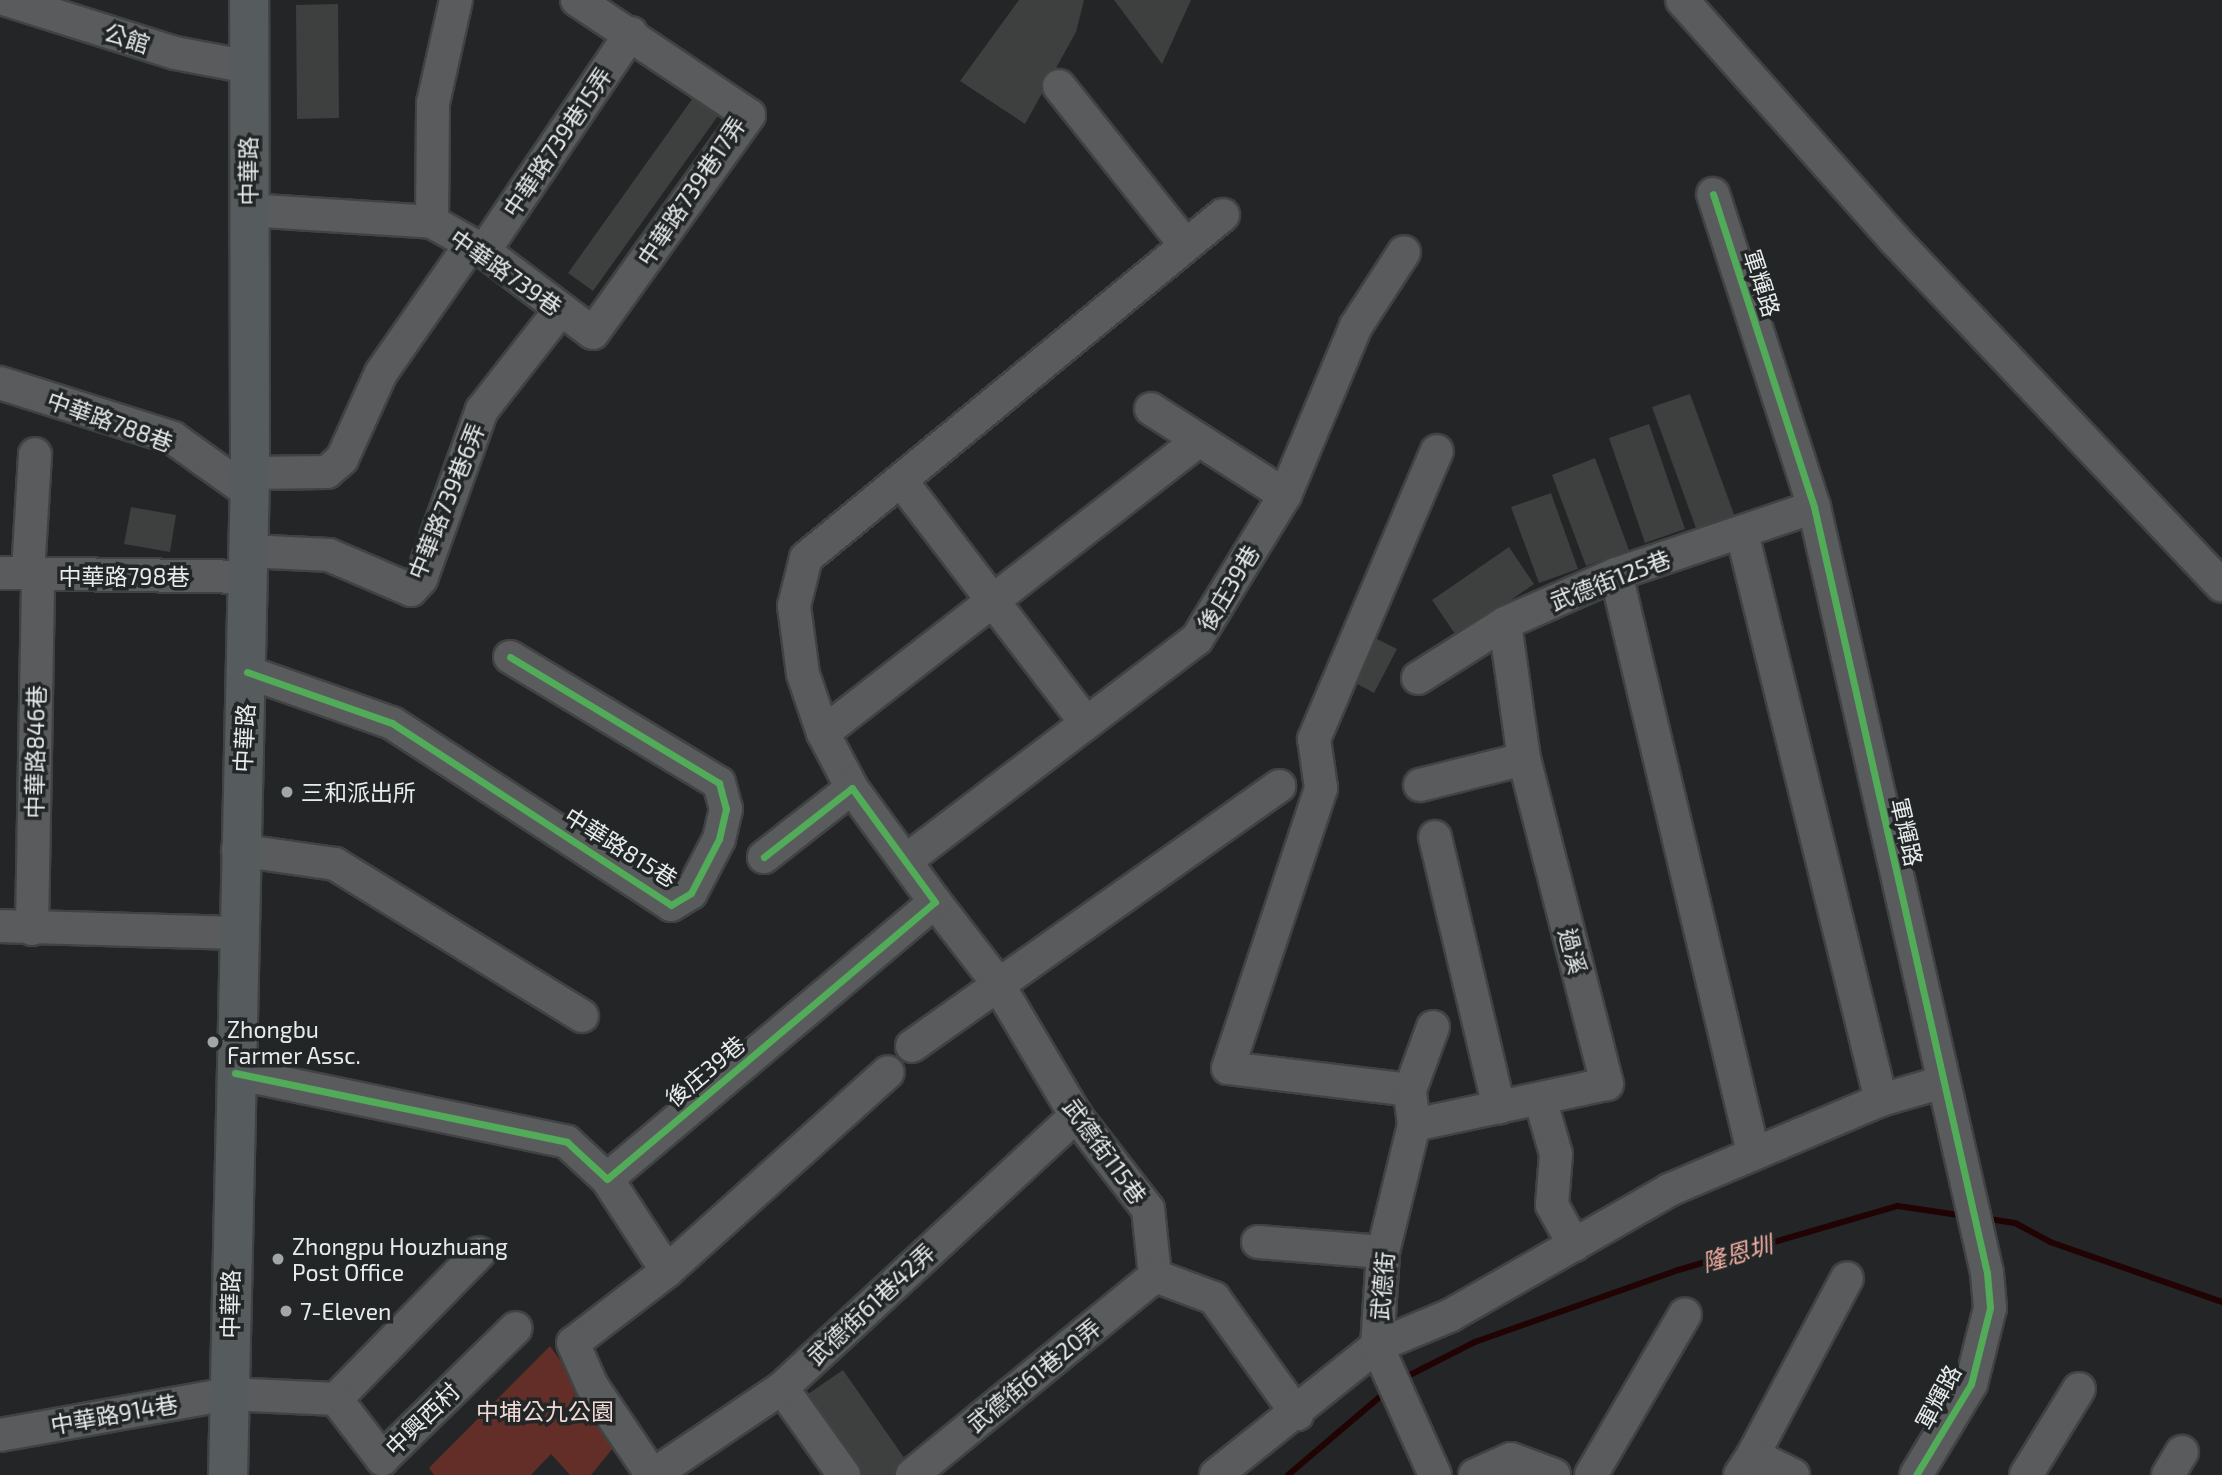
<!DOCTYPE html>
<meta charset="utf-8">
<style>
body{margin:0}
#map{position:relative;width:2222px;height:1475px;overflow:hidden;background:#232526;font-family:"Exo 2","Noto Sans TC",sans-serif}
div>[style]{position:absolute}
.green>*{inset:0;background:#622e27}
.stream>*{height:6px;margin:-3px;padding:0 3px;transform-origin:3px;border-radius:3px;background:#210303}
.building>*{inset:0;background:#3e3f3f}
.roads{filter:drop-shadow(2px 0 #414243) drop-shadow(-2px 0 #414243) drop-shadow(0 2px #414243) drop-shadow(0 -2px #414243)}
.minor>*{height:32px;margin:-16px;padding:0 16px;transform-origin:16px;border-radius:16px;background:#595b5c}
.major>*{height:38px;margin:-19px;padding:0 19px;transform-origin:19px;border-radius:19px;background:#565c5d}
.cycleway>*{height:7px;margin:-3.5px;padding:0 3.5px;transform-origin:3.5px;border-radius:3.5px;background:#51ab58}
.dots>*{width:19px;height:19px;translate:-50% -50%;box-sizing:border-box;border:4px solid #222627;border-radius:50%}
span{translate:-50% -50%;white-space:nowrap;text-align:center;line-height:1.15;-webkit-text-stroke:7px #222627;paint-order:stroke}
.street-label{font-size:23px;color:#e8ebeb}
.poi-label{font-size:23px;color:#e8ebeb}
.left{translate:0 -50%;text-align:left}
.park-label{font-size:23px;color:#f1d9d5}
.water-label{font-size:24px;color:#f3aea3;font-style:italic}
</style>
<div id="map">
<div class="green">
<i style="clip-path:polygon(550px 1346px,618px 1442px,591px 1475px,570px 1475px,551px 1454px,531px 1475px,434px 1475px,429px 1468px)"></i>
</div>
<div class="stream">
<i style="left:1983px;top:1218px;width:32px;rotate:9deg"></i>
<i style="left:2015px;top:1223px;width:40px;rotate:28deg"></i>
<i style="left:2050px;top:1242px;width:182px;rotate:19.2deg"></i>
<i style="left:1402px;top:1379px;width:82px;rotate:-26.9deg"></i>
<i style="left:1475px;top:1342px;width:212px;rotate:-19.5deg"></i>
<i style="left:1675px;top:1271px;width:232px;rotate:-16.3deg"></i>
<i style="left:1898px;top:1206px;width:68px;rotate:8.5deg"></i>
<i style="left:1288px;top:1475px;width:131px;rotate:-40.4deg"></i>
</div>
<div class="building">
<i style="clip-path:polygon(1019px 0,1084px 0,1076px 32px,1025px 124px,960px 81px)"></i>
<i style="clip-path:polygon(1114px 0,1191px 0,1162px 64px)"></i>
<i style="clip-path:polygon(338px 4px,339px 118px,297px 119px,296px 5px)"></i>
<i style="clip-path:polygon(700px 88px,725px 106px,593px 291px,568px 273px)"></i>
<i style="clip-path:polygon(1690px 394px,1735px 517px,1697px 531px,1652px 407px)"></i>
<i style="clip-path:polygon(1649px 424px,1685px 529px,1645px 543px,1609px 438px)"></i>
<i style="clip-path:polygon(1595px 458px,1629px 550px,1586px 566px,1552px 475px)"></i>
<i style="clip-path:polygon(1551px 493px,1578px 569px,1539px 583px,1511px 507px)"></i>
<i style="clip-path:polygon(131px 507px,176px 515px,170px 552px,124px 544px)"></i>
<i style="clip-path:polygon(1509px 547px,1534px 584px,1457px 637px,1432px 600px)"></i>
<i style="clip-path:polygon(1371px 636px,1397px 649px,1374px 693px,1348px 679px)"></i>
<i style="clip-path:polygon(843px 1370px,912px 1469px,904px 1475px,856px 1475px,802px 1398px)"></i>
</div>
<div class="roads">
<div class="minor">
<i style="left:7px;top:0;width:176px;rotate:17.5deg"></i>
<i style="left:175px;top:53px;width:75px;rotate:10.7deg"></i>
<i style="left:1682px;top:0;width:319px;rotate:48.4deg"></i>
<i style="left:1894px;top:239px;width:477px;rotate:46.6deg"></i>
<i style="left:1059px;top:86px;width:201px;rotate:51.5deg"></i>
<i style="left:1713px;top:194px;width:329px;rotate:72.1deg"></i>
<i style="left:1814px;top:507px;width:785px;rotate:77.27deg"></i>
<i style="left:1987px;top:1273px;width:35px;rotate:85deg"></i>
<i style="left:1990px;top:1308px;width:78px;rotate:104deg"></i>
<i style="left:1971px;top:1384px;width:106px;rotate:121.1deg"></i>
<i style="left:248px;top:210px;width:184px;rotate:3.7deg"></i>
<i style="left:432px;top:222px;width:60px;rotate:29.1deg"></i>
<i style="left:484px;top:251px;width:136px;rotate:37deg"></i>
<i style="left:593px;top:333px;width:268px;rotate:-54.4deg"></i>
<i style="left:749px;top:115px;width:207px;rotate:-146.2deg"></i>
<i style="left:432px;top:222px;width:119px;rotate:-89.5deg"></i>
<i style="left:433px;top:103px;width:106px;rotate:-77.4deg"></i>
<i style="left:484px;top:251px;width:263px;rotate:-56deg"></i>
<i style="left:0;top:383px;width:182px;rotate:17.6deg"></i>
<i style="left:173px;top:438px;width:95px;rotate:35.5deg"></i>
<i style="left:1151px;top:409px;width:159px;rotate:32.7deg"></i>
<i style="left:250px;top:473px;width:77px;rotate:-0.7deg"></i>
<i style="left:327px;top:472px;width:20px;rotate:-41deg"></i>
<i style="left:342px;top:459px;width:94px;rotate:-65.6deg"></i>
<i style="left:381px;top:373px;width:157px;rotate:-55.1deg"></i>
<i style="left:902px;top:482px;width:303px;rotate:52.6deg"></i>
<i style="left:1742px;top:533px;width:584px;rotate:76.23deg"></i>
<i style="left:249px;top:551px;width:80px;rotate:2.9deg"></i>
<i style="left:329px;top:555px;width:89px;rotate:23.1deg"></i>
<i style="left:411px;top:590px;width:15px;rotate:-48deg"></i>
<i style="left:421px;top:579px;width:180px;rotate:-70.2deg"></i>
<i style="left:482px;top:410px;width:127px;rotate:-52deg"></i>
<i style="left:0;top:573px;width:247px;rotate:0.9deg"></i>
<i style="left:28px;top:573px;width:119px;rotate:-86.6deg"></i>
<i style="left:1616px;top:574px;width:594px;rotate:76.67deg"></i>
<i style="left:247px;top:672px;width:154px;rotate:19.4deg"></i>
<i style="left:392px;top:723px;width:333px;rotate:33.1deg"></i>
<i style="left:671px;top:905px;width:23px;rotate:-31deg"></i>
<i style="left:691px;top:893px;width:61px;rotate:-62.6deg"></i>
<i style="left:719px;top:839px;width:31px;rotate:-77deg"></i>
<i style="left:726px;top:809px;width:27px;rotate:-105deg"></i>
<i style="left:719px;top:783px;width:244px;rotate:-148.9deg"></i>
<i style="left:1418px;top:678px;width:103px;rotate:-32.3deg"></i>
<i style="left:1505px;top:623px;width:121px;rotate:-23.8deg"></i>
<i style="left:1616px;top:574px;width:209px;rotate:-18.7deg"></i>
<i style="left:823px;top:733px;width:475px;rotate:-37.9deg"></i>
<i style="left:1420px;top:785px;width:107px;rotate:-14deg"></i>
<i style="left:852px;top:788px;width:62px;rotate:-117.8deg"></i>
<i style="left:823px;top:733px;width:62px;rotate:-108.7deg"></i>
<i style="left:803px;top:674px;width:69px;rotate:-97.5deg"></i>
<i style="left:794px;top:606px;width:49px;rotate:-76deg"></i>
<i style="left:806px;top:558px;width:540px;rotate:-39.44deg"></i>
<i style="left:1435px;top:837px;width:278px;rotate:76.7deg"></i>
<i style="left:238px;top:850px;width:98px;rotate:8.2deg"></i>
<i style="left:335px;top:864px;width:290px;rotate:31.6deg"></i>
<i style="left:908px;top:859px;width:363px;rotate:-37.3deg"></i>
<i style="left:1197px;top:639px;width:169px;rotate:-58.6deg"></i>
<i style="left:1285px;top:495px;width:183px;rotate:-67.2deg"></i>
<i style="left:1356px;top:326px;width:88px;rotate:-57deg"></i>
<i style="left:935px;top:902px;width:100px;rotate:52.3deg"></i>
<i style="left:996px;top:981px;width:157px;rotate:59.3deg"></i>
<i style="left:1076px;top:1116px;width:118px;rotate:52.3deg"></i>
<i style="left:1148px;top:1209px;width:67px;rotate:84deg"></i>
<i style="left:1155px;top:1276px;width:63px;rotate:20.4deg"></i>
<i style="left:1214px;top:1298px;width:143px;rotate:54.4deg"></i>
<i style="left:0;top:926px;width:237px;rotate:1.7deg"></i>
<i style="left:32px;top:929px;width:354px;rotate:-89deg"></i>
<i style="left:912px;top:1046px;width:450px;rotate:-35.3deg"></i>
<i style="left:235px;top:1073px;width:339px;rotate:11.7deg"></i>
<i style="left:567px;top:1142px;width:54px;rotate:42.8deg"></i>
<i style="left:607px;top:1179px;width:429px;rotate:-40.2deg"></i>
<i style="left:935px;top:902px;width:141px;rotate:-126.1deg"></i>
<i style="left:852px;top:788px;width:112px;rotate:141.9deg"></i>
<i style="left:1410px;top:1090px;width:183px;rotate:-173.1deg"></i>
<i style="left:1228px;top:1068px;width:295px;rotate:-71.6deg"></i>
<i style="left:1321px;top:788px;width:49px;rotate:-98.1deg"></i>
<i style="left:1314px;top:739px;width:313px;rotate:-66.9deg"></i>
<i style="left:1541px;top:1102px;width:54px;rotate:73.9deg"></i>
<i style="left:1556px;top:1154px;width:51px;rotate:94.5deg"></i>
<i style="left:1552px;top:1205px;width:46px;rotate:61.2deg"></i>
<i style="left:1414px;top:1125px;width:197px;rotate:-12deg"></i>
<i style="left:1607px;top:1084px;width:335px;rotate:-104.3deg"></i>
<i style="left:1524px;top:759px;width:137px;rotate:-98deg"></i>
<i style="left:607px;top:1179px;width:110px;rotate:56.9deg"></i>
<i style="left:667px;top:1271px;width:118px;rotate:142.5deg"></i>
<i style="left:573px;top:1343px;width:47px;rotate:66.2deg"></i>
<i style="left:592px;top:1386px;width:107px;rotate:56deg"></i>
<i style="left:1258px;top:1242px;width:125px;rotate:4.6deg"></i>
<i style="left:667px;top:1271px;width:297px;rotate:-42deg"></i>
<i style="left:782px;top:1388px;width:107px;rotate:54.5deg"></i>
<i style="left:336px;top:1399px;width:204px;rotate:-45.6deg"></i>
<i style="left:0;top:1435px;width:232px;rotate:-10.2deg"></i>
<i style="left:228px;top:1394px;width:108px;rotate:2.7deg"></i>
<i style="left:336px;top:1399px;width:76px;rotate:52.5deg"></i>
<i style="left:382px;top:1459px;width:187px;rotate:-44.4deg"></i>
<i style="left:1753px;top:1455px;width:200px;rotate:-62deg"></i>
<i style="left:653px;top:1475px;width:156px;rotate:-34deg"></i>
<i style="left:782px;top:1388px;width:401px;rotate:-42.8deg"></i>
<i style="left:912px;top:1475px;width:314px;rotate:-39.3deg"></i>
<i style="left:1216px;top:1475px;width:206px;rotate:-38.7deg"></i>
<i style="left:1377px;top:1346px;width:94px;rotate:-86.3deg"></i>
<i style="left:1383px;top:1252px;width:131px;rotate:-76.3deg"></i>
<i style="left:1414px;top:1125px;width:35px;rotate:-97deg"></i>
<i style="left:1410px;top:1090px;width:67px;rotate:-69.9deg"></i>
<i style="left:1435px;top:1475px;width:141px;rotate:-114.2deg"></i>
<i style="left:1377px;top:1346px;width:80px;rotate:-22.7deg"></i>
<i style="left:1451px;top:1315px;width:251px;rotate:-29.8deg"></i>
<i style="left:1669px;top:1190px;width:230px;rotate:-23deg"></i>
<i style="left:1881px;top:1100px;width:65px;rotate:-16.2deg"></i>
<i style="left:1475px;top:1475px;width:39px;rotate:-24deg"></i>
<i style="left:1511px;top:1459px;width:46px;rotate:20.4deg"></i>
<i style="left:1591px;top:1475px;width:186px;rotate:-59.7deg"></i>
<i style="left:1740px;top:1475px;width:24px;rotate:-57deg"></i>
<i style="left:1753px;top:1455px;width:45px;rotate:26.6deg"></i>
<i style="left:2026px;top:1475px;width:101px;rotate:-58.4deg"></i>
<i style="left:2168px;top:1475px;width:27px;rotate:-59deg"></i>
</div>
<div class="major">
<i style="left:228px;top:1475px;width:1002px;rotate:-88.74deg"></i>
<i style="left:250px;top:473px;width:473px;rotate:-90.1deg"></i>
</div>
</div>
<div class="cycleway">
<i style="left:1713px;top:194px;width:329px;rotate:72.1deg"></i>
<i style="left:1814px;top:507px;width:785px;rotate:77.27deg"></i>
<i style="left:1987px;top:1273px;width:35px;rotate:85deg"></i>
<i style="left:1990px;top:1308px;width:78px;rotate:104deg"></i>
<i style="left:1971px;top:1384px;width:106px;rotate:121.1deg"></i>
<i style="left:247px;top:672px;width:154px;rotate:19.4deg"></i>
<i style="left:392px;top:723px;width:333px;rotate:33.1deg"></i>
<i style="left:671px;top:905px;width:23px;rotate:-31deg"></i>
<i style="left:691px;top:893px;width:61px;rotate:-62.6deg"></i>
<i style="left:719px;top:839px;width:31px;rotate:-77deg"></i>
<i style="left:726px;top:809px;width:27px;rotate:-105deg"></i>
<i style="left:719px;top:783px;width:244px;rotate:-148.9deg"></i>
<i style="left:235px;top:1073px;width:339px;rotate:11.7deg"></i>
<i style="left:567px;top:1142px;width:54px;rotate:42.8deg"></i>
<i style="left:607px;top:1179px;width:429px;rotate:-40.2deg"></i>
<i style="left:935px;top:902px;width:141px;rotate:-126.1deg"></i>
<i style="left:852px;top:788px;width:112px;rotate:141.9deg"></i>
</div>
<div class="dots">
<i style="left:287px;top:792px;background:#a3a6a6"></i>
<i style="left:213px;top:1042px;background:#a3a6a6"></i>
<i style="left:278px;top:1259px;background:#a3a6a6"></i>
<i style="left:286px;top:1311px;background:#a3a6a6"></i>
</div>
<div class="street-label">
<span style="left:127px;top:38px;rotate:18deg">公館</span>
<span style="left:557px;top:142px;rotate:-56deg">中華路739巷15弄</span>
<span style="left:248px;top:171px;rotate:-90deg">中華路</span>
<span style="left:691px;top:191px;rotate:-56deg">中華路739巷17弄</span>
<span style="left:506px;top:272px;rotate:35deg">中華路739巷</span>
<span style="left:1762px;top:283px;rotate:72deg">軍輝路</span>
<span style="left:110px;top:421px;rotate:20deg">中華路788巷</span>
<span style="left:446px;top:501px;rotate:-68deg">中華路739巷6弄</span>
<span style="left:124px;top:576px">中華路798巷</span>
<span style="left:1610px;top:580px;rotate:-21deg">武德街125巷</span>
<span style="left:1228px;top:588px;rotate:-59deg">後庄39巷</span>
<span style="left:244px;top:738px;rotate:-87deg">中華路</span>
<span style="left:35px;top:752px;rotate:-89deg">中華路846巷</span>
<span style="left:1907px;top:832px;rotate:77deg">軍輝路</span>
<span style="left:621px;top:847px;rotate:32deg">中華路815巷</span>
<span style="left:1573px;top:951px;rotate:76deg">過溪</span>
<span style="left:705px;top:1071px;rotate:-40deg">後庄39巷</span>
<span style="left:1105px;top:1151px;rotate:54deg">武德街115巷</span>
<span style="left:1382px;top:1286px;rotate:-85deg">武德街</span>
<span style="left:230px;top:1304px;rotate:-89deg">中華路</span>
<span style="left:871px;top:1304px;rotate:-43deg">武德街61巷42弄</span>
<span style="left:1034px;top:1375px;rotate:-39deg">武德街61巷20弄</span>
<span style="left:1938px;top:1397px;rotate:-62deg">軍輝路</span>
<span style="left:114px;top:1414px;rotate:-10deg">中華路914巷</span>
<span style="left:422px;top:1419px;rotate:-44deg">中興西村</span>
</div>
<div class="poi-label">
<span class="left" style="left:301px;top:792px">三和派出所</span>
<span class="left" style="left:227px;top:1042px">Zhongbu<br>Farmer Assc.</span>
<span class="left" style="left:292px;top:1259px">Zhongpu Houzhuang<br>Post Office</span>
<span class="left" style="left:300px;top:1311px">7-Eleven</span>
</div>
<div class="park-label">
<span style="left:545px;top:1411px">中埔公九公園</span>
</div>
<div class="water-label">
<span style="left:1737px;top:1253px;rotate:-16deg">隆恩圳</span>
</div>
</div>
